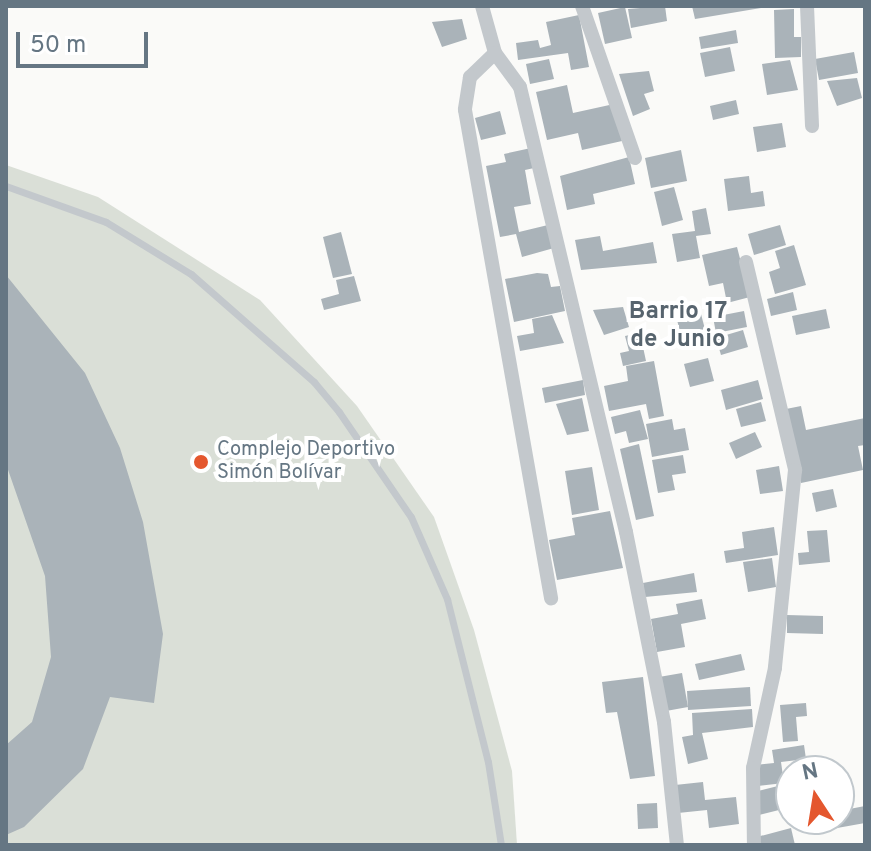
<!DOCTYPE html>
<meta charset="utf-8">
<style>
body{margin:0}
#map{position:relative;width:871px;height:851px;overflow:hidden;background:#fafaf8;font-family:Overpass,sans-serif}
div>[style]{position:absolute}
.green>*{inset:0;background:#dadfd7}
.building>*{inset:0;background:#aab3b9}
.service>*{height:7px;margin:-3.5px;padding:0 3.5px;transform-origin:3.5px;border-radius:3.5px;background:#c3c8cc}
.minor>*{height:14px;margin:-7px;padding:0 7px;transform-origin:7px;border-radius:7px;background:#c3c8cc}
.dots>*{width:22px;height:22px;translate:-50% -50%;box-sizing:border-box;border:4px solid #fff;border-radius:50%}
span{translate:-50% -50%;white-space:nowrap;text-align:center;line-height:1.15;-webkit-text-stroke:8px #fff;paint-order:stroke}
.poi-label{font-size:20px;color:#657683}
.left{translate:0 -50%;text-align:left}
.quarter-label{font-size:24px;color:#57646e;font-weight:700}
.frame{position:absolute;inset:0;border:8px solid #657683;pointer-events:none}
.north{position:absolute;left:775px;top:755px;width:80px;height:80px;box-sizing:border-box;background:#fff;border:2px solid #c1c8cd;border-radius:50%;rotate:348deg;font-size:22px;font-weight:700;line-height:32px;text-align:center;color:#657683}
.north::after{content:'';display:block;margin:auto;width:28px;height:36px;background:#e4572e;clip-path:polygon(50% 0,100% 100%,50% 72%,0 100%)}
.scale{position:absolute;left:16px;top:32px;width:132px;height:36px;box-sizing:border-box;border:4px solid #657683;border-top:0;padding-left:10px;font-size:24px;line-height:28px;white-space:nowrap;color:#657683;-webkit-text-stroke:6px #fff;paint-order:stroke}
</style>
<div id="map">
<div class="green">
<i style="clip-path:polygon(6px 165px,98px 197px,260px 300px,357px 406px,434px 517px,474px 630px,512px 771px,517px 845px,6px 845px)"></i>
</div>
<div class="building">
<i style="clip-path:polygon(665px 6px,667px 21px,631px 28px,628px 9px)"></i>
<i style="clip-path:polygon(692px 6px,760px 6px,761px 8px,695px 19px)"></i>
<i style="clip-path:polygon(625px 7px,632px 38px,605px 44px,598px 13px)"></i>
<i style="clip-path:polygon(794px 9px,794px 37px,801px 37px,801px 57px,775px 58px,774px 10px)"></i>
<i style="clip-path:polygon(579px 15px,589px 67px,571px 70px,568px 53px,518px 60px,516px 43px,538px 40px,540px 48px,551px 45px,546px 22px)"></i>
<i style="clip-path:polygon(462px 19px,467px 39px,442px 47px,432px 22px)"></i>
<i style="clip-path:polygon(736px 30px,738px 43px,701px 49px,699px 37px)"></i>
<i style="clip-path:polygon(730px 47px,735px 71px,705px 77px,700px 53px)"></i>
<i style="clip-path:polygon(854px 52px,858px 73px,819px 80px,815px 59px)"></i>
<i style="clip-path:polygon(549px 59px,554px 79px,530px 84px,526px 64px)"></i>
<i style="clip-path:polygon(790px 60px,798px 90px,767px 95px,762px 64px)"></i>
<i style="clip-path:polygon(649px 71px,654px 91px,644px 94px,650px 109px,633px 116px,619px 74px)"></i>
<i style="clip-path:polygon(857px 78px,862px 98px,837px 106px,827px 81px)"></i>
<i style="clip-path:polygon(567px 85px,573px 113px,614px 104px,622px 141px,582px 150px,578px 133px,547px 140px,536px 92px)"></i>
<i style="clip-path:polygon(736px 100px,739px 114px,713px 120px,710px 106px)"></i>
<i style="clip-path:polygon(500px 111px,506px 134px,481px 140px,475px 118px)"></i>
<i style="clip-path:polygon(782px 123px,786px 147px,757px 152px,753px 127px)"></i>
<i style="clip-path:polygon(531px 148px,534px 168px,525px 170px,531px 204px,514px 207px,519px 232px,548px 225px,554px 248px,522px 257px,516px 234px,500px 237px,486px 166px,506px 162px,504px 154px)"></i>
<i style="clip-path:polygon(681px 150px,687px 181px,651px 188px,645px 158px)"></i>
<i style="clip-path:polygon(629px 157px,635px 184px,593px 194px,595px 204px,567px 210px,560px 176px)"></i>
<i style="clip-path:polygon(749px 176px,751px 193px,763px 191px,765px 206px,728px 211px,724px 179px)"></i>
<i style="clip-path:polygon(674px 187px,683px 220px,662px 226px,654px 192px)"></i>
<i style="clip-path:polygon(706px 208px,711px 234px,696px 236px,700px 258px,677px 262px,672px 234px,695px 231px,692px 211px)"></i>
<i style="clip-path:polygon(780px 225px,786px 245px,754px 255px,748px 234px)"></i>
<i style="clip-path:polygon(341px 232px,352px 274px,333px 278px,323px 237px)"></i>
<i style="clip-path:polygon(600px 236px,603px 251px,653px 242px,657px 263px,581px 270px,575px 240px)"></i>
<i style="clip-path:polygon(794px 245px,806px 285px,775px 294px,769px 272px,780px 268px,775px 251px)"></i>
<i style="clip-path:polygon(737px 247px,750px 297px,727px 303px,723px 283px,709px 286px,702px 255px)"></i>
<i style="clip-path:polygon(537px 273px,548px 274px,551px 287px,560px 286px,565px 311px,514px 322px,505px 279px)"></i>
<i style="clip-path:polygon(6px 275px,85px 373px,120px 448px,143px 522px,163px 634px,154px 703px,110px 697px,83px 769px,24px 827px,6px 835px,6px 745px,32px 722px,51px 657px,45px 576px,6px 464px)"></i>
<i style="clip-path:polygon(354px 276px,361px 301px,324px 310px,321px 299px,339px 294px,336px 280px)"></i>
<i style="clip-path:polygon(793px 292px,797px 310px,771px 316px,767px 299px)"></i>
<i style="clip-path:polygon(623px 307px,629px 327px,604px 335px,593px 310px)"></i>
<i style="clip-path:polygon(826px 309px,830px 328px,796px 335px,792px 316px)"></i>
<i style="clip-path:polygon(744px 311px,747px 327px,716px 333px,713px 317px)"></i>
<i style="clip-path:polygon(701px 314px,706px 333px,682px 339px,677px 320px)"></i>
<i style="clip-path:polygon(552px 315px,564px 343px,520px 351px,517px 336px,534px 333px,532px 319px)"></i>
<i style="clip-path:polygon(743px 330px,748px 347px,721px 355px,716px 338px)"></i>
<i style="clip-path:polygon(640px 333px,646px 361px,623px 366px,620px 353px,629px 351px,625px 336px)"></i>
<i style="clip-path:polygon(708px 358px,714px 381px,690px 387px,684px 364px)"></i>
<i style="clip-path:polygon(654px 361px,664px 416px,649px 419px,646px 404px,609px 411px,604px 386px,628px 381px,626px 366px)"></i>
<i style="clip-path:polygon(583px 380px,585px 395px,545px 403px,542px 388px)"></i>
<i style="clip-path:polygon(758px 380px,763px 399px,726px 410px,721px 390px)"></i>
<i style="clip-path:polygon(582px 398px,589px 431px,567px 435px,556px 404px)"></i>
<i style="clip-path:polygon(761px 402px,766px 421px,741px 427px,736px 409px)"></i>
<i style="clip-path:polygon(801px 406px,806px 430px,865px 418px,865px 445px,858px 446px,863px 470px,801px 483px,786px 409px)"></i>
<i style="clip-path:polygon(640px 410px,648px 439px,629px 443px,626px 431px,615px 434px,611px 417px)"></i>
<i style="clip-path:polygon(672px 419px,674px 430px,685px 428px,689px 450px,652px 457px,646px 424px)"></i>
<i style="clip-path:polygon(755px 432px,762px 447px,736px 459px,729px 443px)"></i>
<i style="clip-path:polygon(639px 444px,654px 516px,636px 520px,620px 449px)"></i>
<i style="clip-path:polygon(683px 455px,686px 473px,672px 475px,675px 490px,658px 493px,652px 460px)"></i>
<i style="clip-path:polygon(779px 466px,783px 491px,760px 494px,756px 470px)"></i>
<i style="clip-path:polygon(592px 467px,599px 510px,572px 515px,565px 471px)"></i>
<i style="clip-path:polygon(833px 489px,837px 507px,816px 512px,812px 493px)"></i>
<i style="clip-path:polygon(610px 511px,623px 568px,557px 580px,549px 540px,575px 535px,572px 518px)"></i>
<i style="clip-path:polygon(774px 527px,778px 555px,726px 563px,724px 551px,744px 548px,742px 532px)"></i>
<i style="clip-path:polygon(827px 530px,830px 562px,799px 565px,798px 553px,809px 552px,807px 531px)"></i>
<i style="clip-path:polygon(772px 558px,776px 587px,748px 592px,743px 562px)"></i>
<i style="clip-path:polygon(694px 573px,697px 592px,645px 597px,643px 583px)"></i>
<i style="clip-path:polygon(702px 599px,706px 619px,681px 624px,685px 647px,657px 652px,651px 619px,678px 614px,676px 604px)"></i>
<i style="clip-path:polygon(787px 615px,823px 616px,823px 634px,787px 633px)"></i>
<i style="clip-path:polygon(741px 654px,745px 670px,699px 680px,695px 664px)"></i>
<i style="clip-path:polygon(682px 673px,688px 707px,666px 711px,659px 677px)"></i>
<i style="clip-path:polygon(643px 677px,655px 776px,630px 779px,617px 712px,606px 713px,602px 682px)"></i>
<i style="clip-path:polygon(750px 687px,751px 706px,688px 710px,687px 691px)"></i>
<i style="clip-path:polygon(806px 703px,807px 716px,796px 717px,798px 741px,783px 742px,780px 705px)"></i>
<i style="clip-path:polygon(752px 709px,753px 727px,702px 733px,708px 759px,688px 764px,682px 737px,693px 735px,692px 713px)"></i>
<i style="clip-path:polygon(804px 745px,806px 759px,781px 762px,784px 783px,758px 786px,756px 765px,774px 763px,772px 750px)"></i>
<i style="clip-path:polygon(703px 782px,705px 800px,736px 797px,739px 824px,709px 828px,707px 810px,678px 813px,675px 785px)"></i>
<i style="clip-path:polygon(782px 785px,787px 808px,759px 815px,754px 792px)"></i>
<i style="clip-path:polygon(657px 803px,658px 828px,638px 829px,637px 804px)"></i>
<i style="clip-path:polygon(865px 806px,865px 823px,826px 830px,824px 819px,839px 819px,839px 811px)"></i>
<i style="clip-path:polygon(791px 828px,795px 845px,755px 845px,753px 838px)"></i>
</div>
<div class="service">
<i style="left:6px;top:186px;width:106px;rotate:19.8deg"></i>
<i style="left:106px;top:222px;width:100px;rotate:31.5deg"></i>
<i style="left:191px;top:274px;width:164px;rotate:41.3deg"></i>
<i style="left:314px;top:382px;width:39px;rotate:50deg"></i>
<i style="left:339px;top:412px;width:127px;rotate:55.6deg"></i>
<i style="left:411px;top:517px;width:90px;rotate:66.3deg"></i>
<i style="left:447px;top:599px;width:168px;rotate:75.9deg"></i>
<i style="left:488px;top:762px;width:84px;rotate:81.1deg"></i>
</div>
<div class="minor">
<i style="left:482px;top:6px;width:49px;rotate:74.5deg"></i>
<i style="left:495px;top:53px;width:42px;rotate:53.7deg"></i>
<i style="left:520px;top:87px;width:457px;rotate:76.6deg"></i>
<i style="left:626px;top:532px;width:194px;rotate:78.7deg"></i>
<i style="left:664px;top:722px;width:124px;rotate:84deg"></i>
<i style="left:582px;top:6px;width:161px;rotate:70.8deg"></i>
<i style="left:807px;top:6px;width:120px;rotate:87.6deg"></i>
<i style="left:495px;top:53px;width:35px;rotate:136deg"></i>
<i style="left:470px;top:77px;width:33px;rotate:99deg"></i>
<i style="left:465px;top:110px;width:496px;rotate:80deg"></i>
<i style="left:746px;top:262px;width:214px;rotate:76.7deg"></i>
<i style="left:795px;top:470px;width:199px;rotate:95.8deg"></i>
<i style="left:775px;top:668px;width:102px;rotate:102.4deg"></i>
<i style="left:753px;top:768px;width:77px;rotate:89.3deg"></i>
</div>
<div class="dots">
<i style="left:201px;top:462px;background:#e4572e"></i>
</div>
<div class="poi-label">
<span class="left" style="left:217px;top:462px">Complejo Deportivo<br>Simón Bolívar</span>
</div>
<div class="quarter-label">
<span style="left:678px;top:327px">Barrio 17<br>de Junio</span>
</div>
<div class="frame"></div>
<div class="north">N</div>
<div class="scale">50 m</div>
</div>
